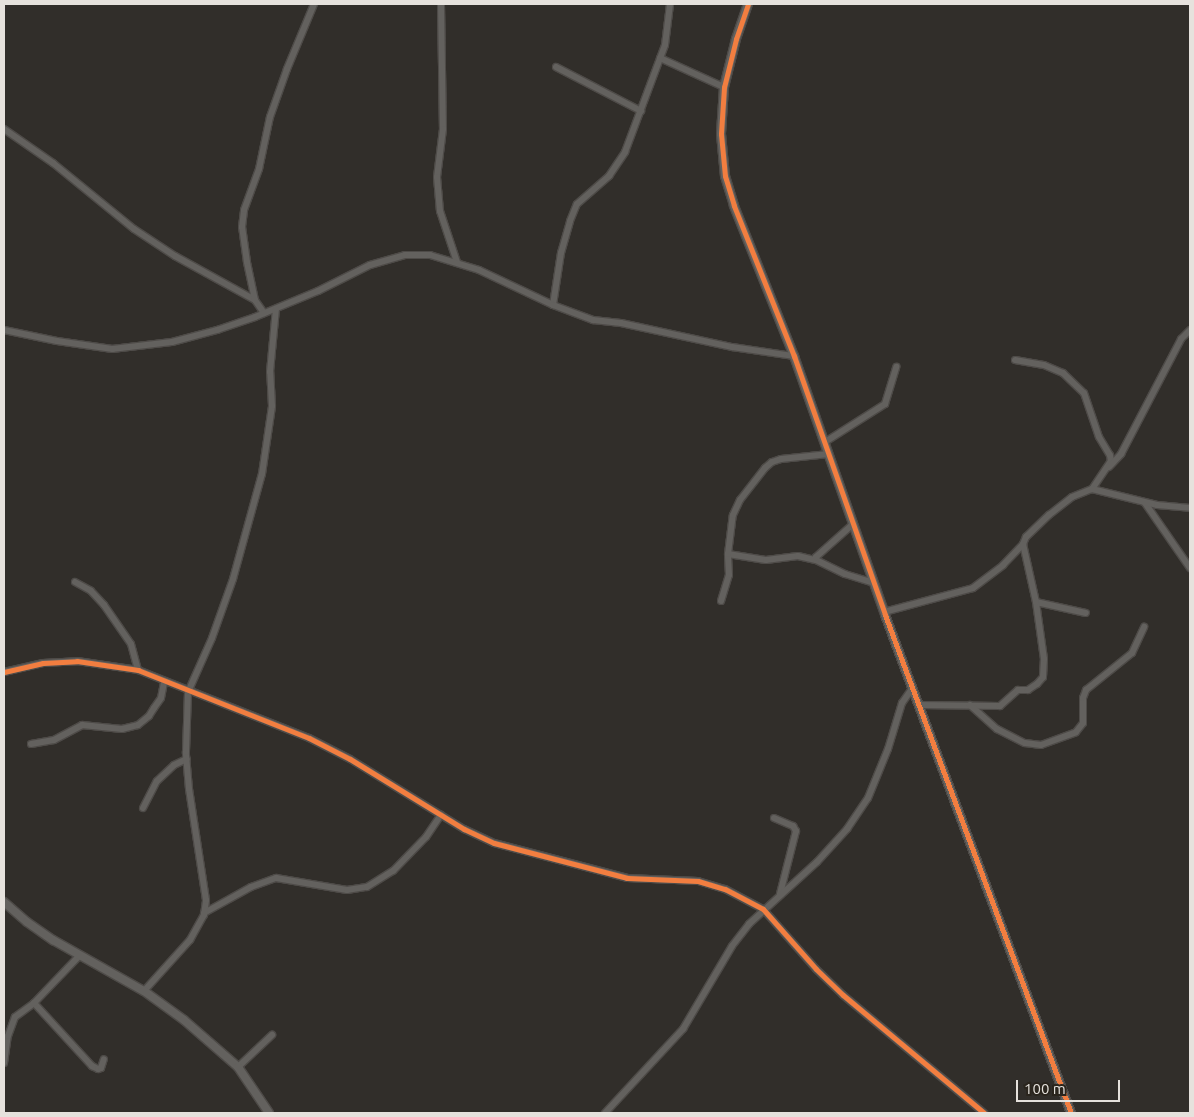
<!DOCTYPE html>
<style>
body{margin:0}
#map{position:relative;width:1194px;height:1117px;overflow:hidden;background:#312e2a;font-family:Ubuntu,sans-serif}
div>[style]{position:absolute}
.roads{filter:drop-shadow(1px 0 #4e4b48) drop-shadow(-1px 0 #4e4b48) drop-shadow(0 1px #4e4b48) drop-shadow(0 -1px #4e4b48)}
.minor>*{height:6px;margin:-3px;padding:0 3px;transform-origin:3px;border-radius:3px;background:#63615e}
.tertiary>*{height:8px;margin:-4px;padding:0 4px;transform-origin:4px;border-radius:4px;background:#63615e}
.cycleway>*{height:5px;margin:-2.5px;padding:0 2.5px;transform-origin:2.5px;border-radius:2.5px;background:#f27e40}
span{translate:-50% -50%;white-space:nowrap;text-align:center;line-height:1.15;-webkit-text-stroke:5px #2a251d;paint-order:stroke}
.frame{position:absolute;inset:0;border:5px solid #e6e2dd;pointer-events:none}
.scale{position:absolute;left:1016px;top:1080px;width:104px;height:22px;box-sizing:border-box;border:2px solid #e6e2dd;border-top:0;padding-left:6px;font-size:15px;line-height:18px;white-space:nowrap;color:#e6e2dd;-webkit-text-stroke:4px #2a251d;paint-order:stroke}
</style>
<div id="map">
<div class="roads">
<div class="minor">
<i style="left:441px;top:4px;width:125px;rotate:89.1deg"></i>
<i style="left:443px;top:129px;width:48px;rotate:97.1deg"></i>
<i style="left:437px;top:177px;width:34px;rotate:85deg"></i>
<i style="left:440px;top:211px;width:54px;rotate:71.6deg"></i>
<i style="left:660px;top:58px;width:70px;rotate:24.4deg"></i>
<i style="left:556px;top:67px;width:96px;rotate:27.4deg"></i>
<i style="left:4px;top:129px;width:60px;rotate:34.8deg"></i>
<i style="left:53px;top:163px;width:104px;rotate:39.2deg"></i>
<i style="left:134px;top:229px;width:49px;rotate:33.4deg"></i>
<i style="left:175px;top:256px;width:91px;rotate:28.8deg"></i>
<i style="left:553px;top:305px;width:53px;rotate:-81.3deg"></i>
<i style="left:561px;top:253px;width:33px;rotate:-74deg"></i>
<i style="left:570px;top:221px;width:18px;rotate:-68deg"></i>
<i style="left:577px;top:204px;width:43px;rotate:-41.2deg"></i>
<i style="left:609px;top:176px;width:29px;rotate:-56deg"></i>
<i style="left:625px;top:152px;width:114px;rotate:-69.5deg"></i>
<i style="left:665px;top:45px;width:41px;rotate:-83deg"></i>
<i style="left:264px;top:313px;width:16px;rotate:-125deg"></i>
<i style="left:255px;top:300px;width:39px;rotate:-102deg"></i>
<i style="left:247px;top:262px;width:35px;rotate:-98deg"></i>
<i style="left:242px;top:227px;width:17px;rotate:-83deg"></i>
<i style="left:244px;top:210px;width:44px;rotate:-69.9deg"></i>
<i style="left:259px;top:169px;width:53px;rotate:-78.1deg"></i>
<i style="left:270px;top:117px;width:51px;rotate:-70.5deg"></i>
<i style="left:287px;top:69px;width:70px;rotate:-67.4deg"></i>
<i style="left:4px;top:330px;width:54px;rotate:11.7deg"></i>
<i style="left:57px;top:341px;width:56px;rotate:8.3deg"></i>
<i style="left:112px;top:349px;width:60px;rotate:-6.7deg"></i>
<i style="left:172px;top:342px;width:47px;rotate:-14.9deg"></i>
<i style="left:217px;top:330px;width:40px;rotate:-18.9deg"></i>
<i style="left:255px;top:317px;width:68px;rotate:-22.4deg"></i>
<i style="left:318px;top:291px;width:58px;rotate:-26.6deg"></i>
<i style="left:370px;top:265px;width:36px;rotate:-16deg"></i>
<i style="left:405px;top:255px;width:25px"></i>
<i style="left:430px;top:255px;width:51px;rotate:17deg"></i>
<i style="left:479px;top:270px;width:82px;rotate:25.3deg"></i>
<i style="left:553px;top:305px;width:43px;rotate:20.6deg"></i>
<i style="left:593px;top:320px;width:28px;rotate:6deg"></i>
<i style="left:621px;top:323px;width:114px;rotate:12.2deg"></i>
<i style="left:732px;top:347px;width:63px;rotate:8.3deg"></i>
<i style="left:1015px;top:360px;width:29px;rotate:10deg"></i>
<i style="left:1044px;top:365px;width:21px;rotate:23deg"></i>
<i style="left:1063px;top:373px;width:29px;rotate:44deg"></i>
<i style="left:1084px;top:393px;width:46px;rotate:71.2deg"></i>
<i style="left:1099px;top:437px;width:21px;rotate:59deg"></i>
<i style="left:1110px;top:455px;width:6px;rotate:81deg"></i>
<i style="left:1111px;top:461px;width:34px;rotate:124deg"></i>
<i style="left:825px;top:442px;width:71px;rotate:-32.3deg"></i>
<i style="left:885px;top:404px;width:39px;rotate:-73deg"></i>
<i style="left:1109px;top:467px;width:18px;rotate:-47deg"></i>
<i style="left:1121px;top:454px;width:130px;rotate:-62.4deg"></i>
<i style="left:1181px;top:339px;width:13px;rotate:-45deg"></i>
<i style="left:1145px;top:503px;width:79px;rotate:55.3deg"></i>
<i style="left:728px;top:554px;width:38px;rotate:9deg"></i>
<i style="left:766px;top:560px;width:32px;rotate:-7deg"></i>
<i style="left:798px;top:556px;width:18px;rotate:13deg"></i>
<i style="left:816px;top:560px;width:32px;rotate:26deg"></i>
<i style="left:845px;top:574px;width:30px;rotate:17deg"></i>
<i style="left:816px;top:560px;width:3px;rotate:-90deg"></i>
<i style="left:816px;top:557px;width:50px;rotate:-41.7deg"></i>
<i style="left:75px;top:582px;width:18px;rotate:29deg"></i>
<i style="left:91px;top:591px;width:19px;rotate:47deg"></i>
<i style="left:104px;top:605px;width:47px;rotate:55.3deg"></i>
<i style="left:131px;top:644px;width:27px;rotate:75deg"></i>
<i style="left:721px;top:601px;width:27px;rotate:-73deg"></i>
<i style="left:729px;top:575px;width:21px;rotate:-93deg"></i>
<i style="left:728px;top:554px;width:39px;rotate:-83deg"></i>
<i style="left:733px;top:515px;width:17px;rotate:-65deg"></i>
<i style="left:740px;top:500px;width:41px;rotate:-52deg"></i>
<i style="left:765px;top:468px;width:9px;rotate:-41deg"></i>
<i style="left:772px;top:462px;width:9px;rotate:-18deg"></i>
<i style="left:781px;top:459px;width:48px;rotate:-5.9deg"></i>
<i style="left:1036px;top:602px;width:51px;rotate:12.4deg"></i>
<i style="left:884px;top:612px;width:92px;rotate:-15.1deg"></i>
<i style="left:973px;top:588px;width:38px;rotate:-37deg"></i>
<i style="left:1003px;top:565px;width:29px;rotate:-46deg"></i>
<i style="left:1023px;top:544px;width:8px;rotate:-67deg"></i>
<i style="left:1026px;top:537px;width:32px;rotate:-44deg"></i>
<i style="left:1049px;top:515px;width:29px;rotate:-38deg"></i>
<i style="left:1072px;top:497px;width:22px;rotate:-22deg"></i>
<i style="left:1092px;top:489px;width:67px;rotate:13.8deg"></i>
<i style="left:1157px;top:505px;width:33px;rotate:5deg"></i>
<i style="left:4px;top:672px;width:40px;rotate:-13deg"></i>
<i style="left:43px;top:663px;width:34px;rotate:-3deg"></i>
<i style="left:77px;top:661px;width:62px;rotate:8.4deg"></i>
<i style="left:138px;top:670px;width:184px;rotate:21.7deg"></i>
<i style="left:309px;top:738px;width:46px;rotate:27.1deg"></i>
<i style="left:350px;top:759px;width:134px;rotate:31.6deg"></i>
<i style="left:464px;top:829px;width:33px;rotate:25deg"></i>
<i style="left:494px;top:843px;width:138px;rotate:14.7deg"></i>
<i style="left:627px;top:878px;width:71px;rotate:2.4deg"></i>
<i style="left:698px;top:881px;width:28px;rotate:17deg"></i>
<i style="left:725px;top:889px;width:43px;rotate:27.8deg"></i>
<i style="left:763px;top:909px;width:80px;rotate:48.5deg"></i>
<i style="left:816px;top:969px;width:37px;rotate:44deg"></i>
<i style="left:843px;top:995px;width:184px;rotate:39.9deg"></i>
<i style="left:919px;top:705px;width:81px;rotate:0.7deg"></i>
<i style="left:1000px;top:706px;width:24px;rotate:-42deg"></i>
<i style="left:1018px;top:690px;width:10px"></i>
<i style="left:1028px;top:690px;width:11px;rotate:-34deg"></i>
<i style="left:1037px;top:684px;width:9px;rotate:-49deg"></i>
<i style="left:1043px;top:677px;width:18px;rotate:-87deg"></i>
<i style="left:1044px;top:659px;width:58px;rotate:-98deg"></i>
<i style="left:1036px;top:602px;width:59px;rotate:-102.6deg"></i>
<i style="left:970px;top:705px;width:36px;rotate:42deg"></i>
<i style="left:997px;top:729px;width:31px;rotate:27deg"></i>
<i style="left:1025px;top:743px;width:16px;rotate:7deg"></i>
<i style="left:1041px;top:745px;width:37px;rotate:-20deg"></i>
<i style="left:1076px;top:732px;width:11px;rotate:-52deg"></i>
<i style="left:1083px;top:723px;width:25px;rotate:-90deg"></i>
<i style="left:1083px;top:698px;width:9px;rotate:-69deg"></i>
<i style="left:1086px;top:690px;width:59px;rotate:-38.8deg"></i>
<i style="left:1132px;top:653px;width:29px;rotate:-65deg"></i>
<i style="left:31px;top:744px;width:23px;rotate:-10deg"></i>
<i style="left:54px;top:740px;width:32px;rotate:-28deg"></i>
<i style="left:82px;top:725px;width:40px;rotate:5.7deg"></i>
<i style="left:122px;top:729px;width:16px;rotate:-14deg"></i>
<i style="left:138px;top:725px;width:14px;rotate:-39deg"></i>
<i style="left:149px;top:716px;width:9px;rotate:-58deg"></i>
<i style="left:154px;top:708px;width:12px;rotate:-55deg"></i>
<i style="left:161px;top:698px;width:16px;rotate:-79deg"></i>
<i style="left:143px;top:808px;width:30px;rotate:-63deg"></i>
<i style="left:157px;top:781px;width:23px;rotate:-43deg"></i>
<i style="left:174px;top:765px;width:14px;rotate:-25deg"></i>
<i style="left:774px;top:818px;width:21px;rotate:23deg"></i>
<i style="left:793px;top:826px;width:6px;rotate:59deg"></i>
<i style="left:796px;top:831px;width:65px;rotate:104.3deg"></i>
<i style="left:204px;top:913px;width:54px;rotate:-29deg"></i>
<i style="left:251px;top:887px;width:27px;rotate:-20deg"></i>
<i style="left:276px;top:878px;width:72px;rotate:9.6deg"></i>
<i style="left:347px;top:890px;width:20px;rotate:-9deg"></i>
<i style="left:367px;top:887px;width:31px;rotate:-32deg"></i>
<i style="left:393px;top:871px;width:47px;rotate:-45.9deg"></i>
<i style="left:426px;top:837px;width:27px;rotate:-56deg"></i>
<i style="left:144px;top:991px;width:69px;rotate:-48deg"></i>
<i style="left:190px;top:940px;width:29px;rotate:-61deg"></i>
<i style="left:204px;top:915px;width:15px;rotate:-82deg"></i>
<i style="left:206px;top:900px;width:112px;rotate:-98.7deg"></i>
<i style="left:189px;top:789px;width:37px;rotate:-95deg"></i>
<i style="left:186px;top:752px;width:60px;rotate:-88.1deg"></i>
<i style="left:188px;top:692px;width:59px;rotate:-66deg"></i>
<i style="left:212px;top:638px;width:63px;rotate:-70.4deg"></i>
<i style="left:233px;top:579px;width:109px;rotate:-74.6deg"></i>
<i style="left:262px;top:474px;width:69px;rotate:-81.6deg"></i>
<i style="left:272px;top:406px;width:34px;rotate:-93deg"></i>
<i style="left:270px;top:372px;width:63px;rotate:-84.6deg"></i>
<i style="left:34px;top:1003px;width:86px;rotate:47.4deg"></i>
<i style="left:92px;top:1066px;width:7px;rotate:27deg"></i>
<i style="left:98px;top:1069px;width:3px;rotate:-18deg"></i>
<i style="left:101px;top:1068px;width:9px;rotate:-72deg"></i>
<i style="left:4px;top:1063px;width:27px;rotate:-82deg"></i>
<i style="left:8px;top:1036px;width:20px;rotate:-70deg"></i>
<i style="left:15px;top:1017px;width:24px;rotate:-36deg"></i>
<i style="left:34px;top:1003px;width:65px;rotate:-46.2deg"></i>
<i style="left:238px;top:1067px;width:47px;rotate:-43.3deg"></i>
<i style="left:605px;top:1113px;width:115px;rotate:-47.1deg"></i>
<i style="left:683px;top:1029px;width:96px;rotate:-59.4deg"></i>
<i style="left:732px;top:946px;width:28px;rotate:-52deg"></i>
<i style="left:749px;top:924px;width:92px;rotate:-42.4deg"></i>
<i style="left:817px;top:862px;width:45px;rotate:-47.7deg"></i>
<i style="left:847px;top:829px;width:37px;rotate:-56deg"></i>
<i style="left:868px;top:798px;width:53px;rotate:-67.8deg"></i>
<i style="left:888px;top:749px;width:48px;rotate:-73.1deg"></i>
<i style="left:902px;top:703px;width:19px;rotate:-55deg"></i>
</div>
<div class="tertiary">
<i style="left:748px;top:4px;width:37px;rotate:109deg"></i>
<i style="left:736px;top:39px;width:49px;rotate:104deg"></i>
<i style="left:724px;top:87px;width:47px;rotate:93.7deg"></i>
<i style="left:721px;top:134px;width:42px;rotate:84.6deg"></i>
<i style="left:725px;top:176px;width:31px;rotate:73deg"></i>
<i style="left:734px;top:206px;width:162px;rotate:68.2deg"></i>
<i style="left:794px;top:356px;width:275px;rotate:70.6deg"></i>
<i style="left:885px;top:615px;width:532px;rotate:69.52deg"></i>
<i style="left:4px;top:902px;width:30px;rotate:41deg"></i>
<i style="left:27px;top:922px;width:32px;rotate:35deg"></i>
<i style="left:53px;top:940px;width:104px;rotate:29.3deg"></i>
<i style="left:144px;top:991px;width:49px;rotate:35.9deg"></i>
<i style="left:184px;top:1020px;width:72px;rotate:41deg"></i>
<i style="left:238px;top:1067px;width:55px;rotate:56deg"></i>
</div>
</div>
<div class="cycleway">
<i style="left:748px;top:4px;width:37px;rotate:109deg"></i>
<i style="left:736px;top:39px;width:49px;rotate:104deg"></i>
<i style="left:724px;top:87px;width:47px;rotate:93.7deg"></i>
<i style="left:721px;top:134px;width:42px;rotate:84.6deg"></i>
<i style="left:725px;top:176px;width:31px;rotate:73deg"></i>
<i style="left:734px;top:206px;width:162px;rotate:68.2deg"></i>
<i style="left:794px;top:356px;width:275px;rotate:70.6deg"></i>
<i style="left:885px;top:615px;width:532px;rotate:69.52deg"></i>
<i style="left:4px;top:672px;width:40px;rotate:-13deg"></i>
<i style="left:43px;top:663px;width:34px;rotate:-3deg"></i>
<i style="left:77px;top:661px;width:62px;rotate:8.4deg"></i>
<i style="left:138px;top:670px;width:184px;rotate:21.7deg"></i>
<i style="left:309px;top:738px;width:46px;rotate:27.1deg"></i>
<i style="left:350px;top:759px;width:134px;rotate:31.6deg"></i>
<i style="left:464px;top:829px;width:33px;rotate:25deg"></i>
<i style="left:494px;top:843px;width:138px;rotate:14.7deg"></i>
<i style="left:627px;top:878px;width:71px;rotate:2.4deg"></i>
<i style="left:698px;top:881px;width:28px;rotate:17deg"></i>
<i style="left:725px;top:889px;width:43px;rotate:27.8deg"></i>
<i style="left:763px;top:909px;width:80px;rotate:48.5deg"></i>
<i style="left:816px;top:969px;width:37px;rotate:44deg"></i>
<i style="left:843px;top:995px;width:184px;rotate:39.9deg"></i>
</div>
<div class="frame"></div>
<div class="scale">100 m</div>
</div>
